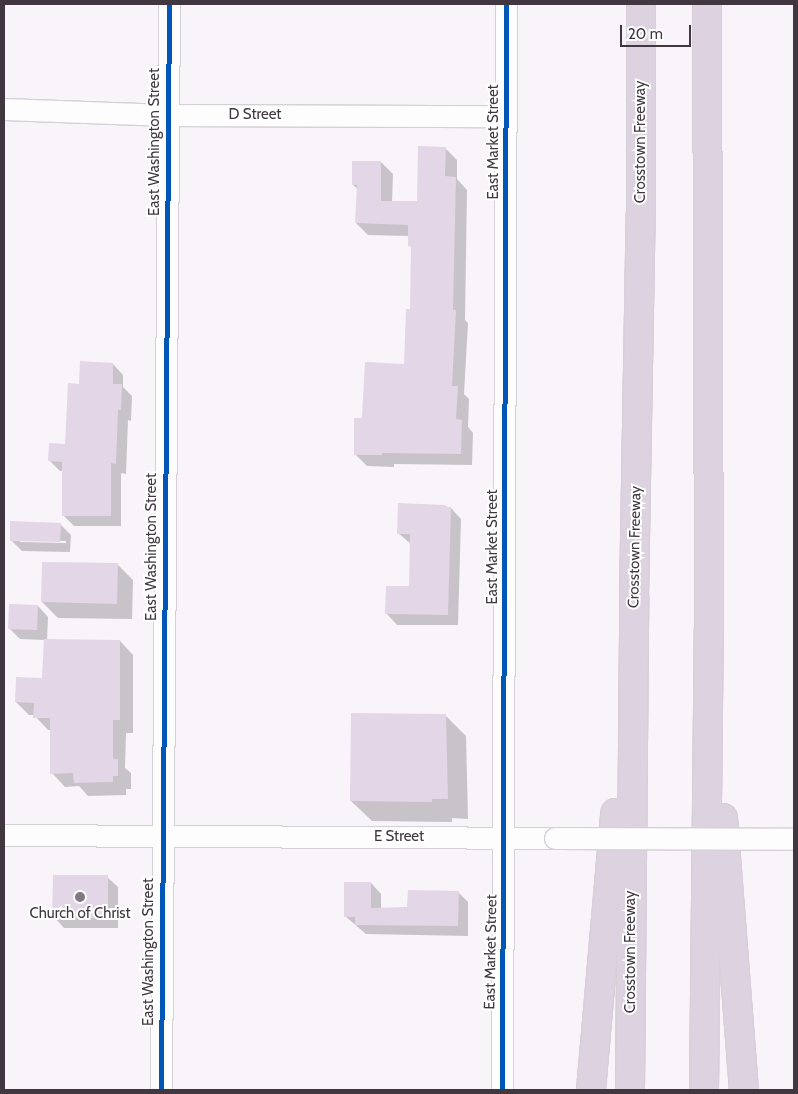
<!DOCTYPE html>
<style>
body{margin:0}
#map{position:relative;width:798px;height:1094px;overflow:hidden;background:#f9f4fa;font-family:Cabin,sans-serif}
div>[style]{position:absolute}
.shadow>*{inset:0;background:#0003}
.building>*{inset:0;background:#e3d6e6}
.roads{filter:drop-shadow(1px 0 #d5cfd7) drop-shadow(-1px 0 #d5cfd7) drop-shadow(0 1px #d5cfd7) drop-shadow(0 -1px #d5cfd7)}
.minor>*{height:21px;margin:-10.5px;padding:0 10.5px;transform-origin:10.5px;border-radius:10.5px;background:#fefdfe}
.motorway>*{height:28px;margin:-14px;padding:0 14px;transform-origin:14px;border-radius:14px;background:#ddd2e0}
.bridges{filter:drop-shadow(1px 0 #d5cfd7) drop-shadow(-1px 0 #d5cfd7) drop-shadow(0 1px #d5cfd7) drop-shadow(0 -1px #d5cfd7)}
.minor-bridge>*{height:21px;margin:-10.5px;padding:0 10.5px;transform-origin:10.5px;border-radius:10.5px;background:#fefdfe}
.cycleway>*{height:5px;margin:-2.5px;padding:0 2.5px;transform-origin:2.5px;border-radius:2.5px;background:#0057b8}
.dots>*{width:14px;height:14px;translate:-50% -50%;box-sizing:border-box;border:2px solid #fff;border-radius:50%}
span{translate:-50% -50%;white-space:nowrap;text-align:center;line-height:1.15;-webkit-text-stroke:4px #fff;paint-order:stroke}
.street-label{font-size:15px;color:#403741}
.poi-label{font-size:15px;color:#403741}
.frame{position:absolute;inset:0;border:5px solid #403741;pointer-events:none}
.scale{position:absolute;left:620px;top:25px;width:71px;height:22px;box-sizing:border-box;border:2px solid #403741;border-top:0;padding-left:6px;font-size:15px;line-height:18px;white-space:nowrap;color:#403741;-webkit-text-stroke:4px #fff;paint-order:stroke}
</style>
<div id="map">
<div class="shadow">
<i style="clip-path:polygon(445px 148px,457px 160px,457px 179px,467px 190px,465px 320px,468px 323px,464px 394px,469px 399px,468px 427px,473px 433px,472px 465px,394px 464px,394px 467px,367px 466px,355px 454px,363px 419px,406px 365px,411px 310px,413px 249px,409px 245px,409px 236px,368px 235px,356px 223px,358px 189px,353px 185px,381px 162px,393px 174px,392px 202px,418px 203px)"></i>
<i style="clip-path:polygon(113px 364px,123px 375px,123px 387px,132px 396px,131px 421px,128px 420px,126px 474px,121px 473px,121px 526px,74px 526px,63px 515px,63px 471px,60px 471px,49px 460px,66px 445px,80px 385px)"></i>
<i style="clip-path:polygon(445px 506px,451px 508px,461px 519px,458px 625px,397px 625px,387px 614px,411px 588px,411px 544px,398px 533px)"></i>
<i style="clip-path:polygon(evenodd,60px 524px,71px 535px,70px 552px,22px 551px,11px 540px,60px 524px,20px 540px,66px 541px,66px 543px,20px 542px,20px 540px)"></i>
<i style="clip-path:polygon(117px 564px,133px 580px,132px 619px,58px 618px,42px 602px)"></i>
<i style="clip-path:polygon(38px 606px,48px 617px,47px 640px,120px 641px,133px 655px,133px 733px,126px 733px,125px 768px,131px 773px,131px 789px,126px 789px,126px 795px,88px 796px,79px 786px,65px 787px,52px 773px,51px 730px,48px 730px,34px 715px,29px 715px,16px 702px,44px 679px,45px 640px,20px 639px,9px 628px)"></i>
<i style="clip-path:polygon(446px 716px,466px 736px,468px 819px,452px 818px,452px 822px,372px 821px,351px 801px)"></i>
<i style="clip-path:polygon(107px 877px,118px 887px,118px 928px,64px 928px,54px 917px)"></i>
<i style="clip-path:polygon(371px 883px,381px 894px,381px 909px,409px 908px,458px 892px,468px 902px,468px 936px,366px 934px,345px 916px)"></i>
</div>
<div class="building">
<i style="clip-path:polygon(418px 146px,446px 147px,445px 176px,456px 177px,453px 310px,456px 310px,452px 386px,458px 386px,456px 419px,462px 420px,461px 454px,382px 453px,382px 455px,354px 455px,354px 418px,362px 418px,365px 362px,404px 364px,406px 309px,410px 309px,411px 246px,408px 246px,408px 225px,355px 223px,357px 185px,352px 185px,352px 161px,381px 161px,381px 201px,417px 201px)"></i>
<i style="clip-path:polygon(80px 361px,113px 363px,113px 384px,122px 384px,121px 410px,118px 410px,116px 464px,111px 463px,111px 516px,62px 516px,62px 462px,48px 461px,49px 443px,65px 444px,68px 383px,79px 384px)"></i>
<i style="clip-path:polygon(398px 503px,445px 505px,445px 507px,451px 507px,448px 615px,385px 614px,386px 586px,409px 586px,410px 534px,397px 534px)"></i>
<i style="clip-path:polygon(10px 521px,61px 523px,60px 542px,10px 541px)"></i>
<i style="clip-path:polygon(42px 562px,118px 563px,117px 604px,41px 602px)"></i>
<i style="clip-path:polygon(9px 604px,38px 605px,37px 630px,8px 629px)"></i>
<i style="clip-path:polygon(44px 639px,120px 640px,120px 720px,113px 720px,113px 759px,118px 759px,118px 776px,113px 776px,113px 782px,74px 783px,73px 773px,50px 774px,50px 718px,33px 718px,34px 703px,15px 702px,16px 677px,42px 678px)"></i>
<i style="clip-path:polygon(351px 713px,446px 714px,448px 799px,432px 799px,432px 802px,350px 801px)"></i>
<i style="clip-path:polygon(53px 875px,108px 875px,108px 918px,52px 918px)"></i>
<i style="clip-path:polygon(344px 882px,371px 882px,371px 908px,407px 907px,408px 890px,459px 891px,458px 926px,355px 925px,355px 917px,344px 917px)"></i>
</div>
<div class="roads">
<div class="minor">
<i style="left:4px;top:109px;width:163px;rotate:2.1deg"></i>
<i style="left:167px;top:115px;width:339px;rotate:0.2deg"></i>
<i style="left:4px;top:835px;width:551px;rotate:0.31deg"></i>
<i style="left:161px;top:1090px;width:1086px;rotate:-89.58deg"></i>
<i style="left:502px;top:1090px;width:1086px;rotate:-89.79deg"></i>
</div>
<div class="motorway">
<i style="left:723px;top:818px;width:273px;rotate:85.6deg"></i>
<i style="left:591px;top:1090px;width:278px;rotate:-85deg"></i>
<i style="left:630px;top:1090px;width:493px;rotate:-89.5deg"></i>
<i style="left:634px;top:597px;width:383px;rotate:-89deg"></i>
<i style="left:641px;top:214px;width:210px;rotate:-90deg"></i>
<i style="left:704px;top:1090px;width:462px;rotate:-89.4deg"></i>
<i style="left:709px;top:628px;width:624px;rotate:-90.18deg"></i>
</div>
</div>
<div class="bridges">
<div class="minor-bridge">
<i style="left:555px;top:838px;width:237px;rotate:0.2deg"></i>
</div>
</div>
<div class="cycleway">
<i style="left:161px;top:1090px;width:1086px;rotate:-89.58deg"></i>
<i style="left:502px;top:1090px;width:1086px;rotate:-89.79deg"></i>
</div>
<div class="dots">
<i style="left:80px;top:897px;background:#817982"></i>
</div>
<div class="street-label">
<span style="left:255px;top:115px">D Street</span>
<span style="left:155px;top:142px;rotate:-90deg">East Washington Street</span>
<span style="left:494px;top:142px;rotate:-90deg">East Market Street</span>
<span style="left:641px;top:142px;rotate:-90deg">Crosstown Freeway</span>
<span style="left:152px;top:547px;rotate:-90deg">East Washington Street</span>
<span style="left:493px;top:547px;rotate:-90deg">East Market Street</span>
<span style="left:635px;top:547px;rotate:-89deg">Crosstown Freeway</span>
<span style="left:399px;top:837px">E Street</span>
<span style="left:149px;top:952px;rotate:-90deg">East Washington Street</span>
<span style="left:491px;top:952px;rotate:-89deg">East Market Street</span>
<span style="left:631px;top:952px;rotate:-90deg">Crosstown Freeway</span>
</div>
<div class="poi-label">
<span style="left:80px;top:914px">Church of Christ</span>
</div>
<div class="frame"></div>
<div class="scale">20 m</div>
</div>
